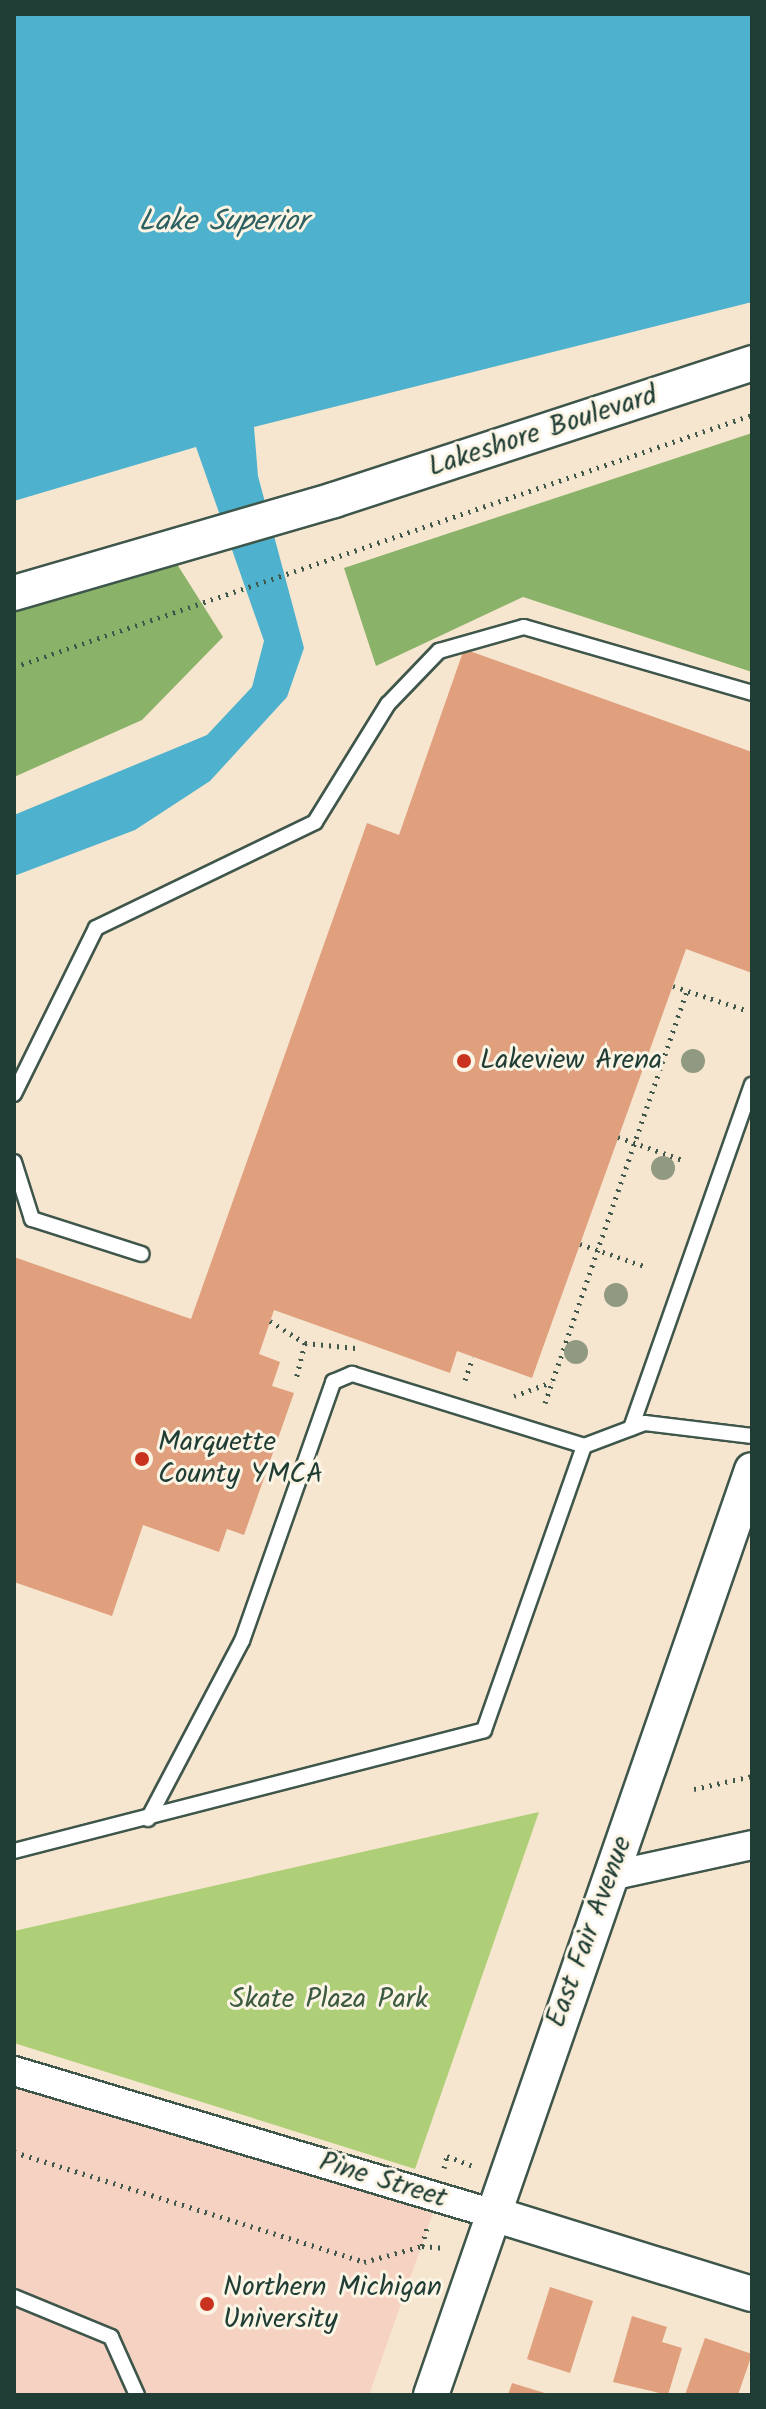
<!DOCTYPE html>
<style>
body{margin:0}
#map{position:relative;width:766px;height:2409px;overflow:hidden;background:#f7e6cf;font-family:Kalam,sans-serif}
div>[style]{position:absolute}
.built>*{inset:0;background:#f6d2c3}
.green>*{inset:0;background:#aecf78}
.forest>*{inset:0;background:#8ab268}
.water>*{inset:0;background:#4eb1cd}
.building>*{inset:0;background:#e09f7d}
.path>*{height:5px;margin-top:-2.5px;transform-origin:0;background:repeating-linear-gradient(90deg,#3f564b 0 2px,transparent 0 8px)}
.roads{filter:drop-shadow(2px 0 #3f564b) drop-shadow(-2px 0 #3f564b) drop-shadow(0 2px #3f564b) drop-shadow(0 -2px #3f564b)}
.service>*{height:14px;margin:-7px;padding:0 7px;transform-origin:7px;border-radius:7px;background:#fff}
.minor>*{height:28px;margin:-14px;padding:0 14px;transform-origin:14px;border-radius:14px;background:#fff}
.tertiary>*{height:34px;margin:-17px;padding:0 17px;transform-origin:17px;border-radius:17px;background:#fff}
.trees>*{width:24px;height:24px;margin:-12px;border-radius:50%;background:#909981}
.dots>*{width:22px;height:22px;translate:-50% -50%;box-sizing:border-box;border:4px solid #fcf5e5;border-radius:50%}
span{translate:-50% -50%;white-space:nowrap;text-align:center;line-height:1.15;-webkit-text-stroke:6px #fcf5e5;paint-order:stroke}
.street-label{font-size:28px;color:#1f3d34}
.poi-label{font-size:28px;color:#1f3d34}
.left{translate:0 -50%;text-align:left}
.park-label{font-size:28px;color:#3c5a42}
.water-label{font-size:30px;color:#2d6062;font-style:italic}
.frame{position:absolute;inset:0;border:16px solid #1f3d34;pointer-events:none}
</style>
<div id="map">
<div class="built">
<i style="clip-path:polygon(14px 2075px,433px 2213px,369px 2395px,14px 2395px)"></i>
</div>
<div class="green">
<i style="clip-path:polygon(539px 1812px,415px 2169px,14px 2043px,14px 1931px)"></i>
</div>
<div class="forest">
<i style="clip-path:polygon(752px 433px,752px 672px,523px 597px,376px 666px,344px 568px)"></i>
<i style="clip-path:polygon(175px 561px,223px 637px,142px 720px,14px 777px,14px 611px)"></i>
</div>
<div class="water">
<i style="clip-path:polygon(14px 14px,752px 14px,752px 302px,254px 427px,258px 476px,304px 648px,287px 697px,210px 781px,135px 830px,14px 876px,14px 815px,207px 735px,252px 687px,264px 641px,196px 447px,14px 501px)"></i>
</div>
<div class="building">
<i style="clip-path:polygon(464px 649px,752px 752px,752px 973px,686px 949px,532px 1378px,457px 1351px,450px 1373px,274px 1310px,259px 1354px,280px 1362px,272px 1386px,294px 1393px,244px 1535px,227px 1529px,219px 1552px,143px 1525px,112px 1616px,14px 1582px,14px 1257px,191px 1319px,367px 823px,399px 835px)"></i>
<i style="clip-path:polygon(550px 2287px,593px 2301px,570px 2373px,527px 2359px)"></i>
<i style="clip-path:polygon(632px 2316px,667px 2327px,662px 2342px,682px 2348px,668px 2395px,613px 2382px)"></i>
<i style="clip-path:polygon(705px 2338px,752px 2354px,738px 2395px,685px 2395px)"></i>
<i style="clip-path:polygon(512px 2383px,548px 2394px,548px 2395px,508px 2395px)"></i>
</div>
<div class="path">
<i style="left:14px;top:667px;width:780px;rotate:-18.85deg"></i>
<i style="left:673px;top:986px;width:76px;rotate:18.4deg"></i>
<i style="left:618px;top:1137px;width:69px;rotate:19.5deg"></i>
<i style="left:580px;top:1244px;width:71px;rotate:18.9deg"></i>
<i style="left:270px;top:1321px;width:41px;rotate:32.2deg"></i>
<i style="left:305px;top:1343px;width:37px;rotate:104deg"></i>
<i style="left:305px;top:1343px;width:51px;rotate:5.6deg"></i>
<i style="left:465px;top:1380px;width:24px;rotate:-71deg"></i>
<i style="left:514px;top:1396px;width:40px;rotate:-20.2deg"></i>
<i style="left:545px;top:1403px;width:436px;rotate:-71deg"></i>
<i style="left:694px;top:1789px;width:59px;rotate:-12.6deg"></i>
<i style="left:14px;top:2152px;width:367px;rotate:17.4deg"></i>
<i style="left:364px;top:2262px;width:60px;rotate:-15.4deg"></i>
<i style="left:422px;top:2246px;width:23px;rotate:5deg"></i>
<i style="left:444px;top:2168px;width:12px;rotate:-76deg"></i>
<i style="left:447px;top:2156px;width:30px;rotate:21deg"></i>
<i style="left:422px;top:2246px;width:23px;rotate:-75deg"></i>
</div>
<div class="roads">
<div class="service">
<i style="left:14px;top:1094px;width:185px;rotate:-63.7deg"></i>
<i style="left:96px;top:928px;width:243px;rotate:-25.8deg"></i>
<i style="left:315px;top:822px;width:139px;rotate:-58.3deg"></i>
<i style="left:388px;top:704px;width:74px;rotate:-46.1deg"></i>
<i style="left:439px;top:651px;width:88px;rotate:-15.8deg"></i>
<i style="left:524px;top:627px;width:237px;rotate:16.1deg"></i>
<i style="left:14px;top:1162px;width:60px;rotate:72.5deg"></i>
<i style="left:32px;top:1219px;width:115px;rotate:17.7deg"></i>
<i style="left:631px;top:1428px;width:364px;rotate:-70.6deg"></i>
<i style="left:148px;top:1819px;width:201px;rotate:-62.2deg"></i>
<i style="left:242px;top:1641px;width:275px;rotate:-70.6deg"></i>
<i style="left:333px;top:1382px;width:21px;rotate:-23deg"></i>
<i style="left:352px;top:1374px;width:243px;rotate:17.2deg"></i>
<i style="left:14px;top:1851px;width:485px;rotate:-14.4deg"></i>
<i style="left:484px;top:1730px;width:301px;rotate:-70.6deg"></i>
<i style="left:584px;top:1446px;width:65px;rotate:-20.7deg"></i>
<i style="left:645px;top:1423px;width:108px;rotate:6.9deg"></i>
<i style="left:14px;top:2297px;width:105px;rotate:22.4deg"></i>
<i style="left:111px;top:2337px;width:64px;rotate:65.9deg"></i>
</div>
<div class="minor">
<i style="left:610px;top:1876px;width:145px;rotate:-12.3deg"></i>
<i style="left:14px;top:2071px;width:497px;rotate:16.6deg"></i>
</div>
<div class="tertiary">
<i style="left:14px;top:593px;width:333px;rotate:-16.2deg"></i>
<i style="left:334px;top:500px;width:440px;rotate:-18.1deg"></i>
<i style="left:490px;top:2213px;width:274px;rotate:17.2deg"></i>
<i style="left:431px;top:2395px;width:979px;rotate:-70.86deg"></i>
</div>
</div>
<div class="trees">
<i style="left:693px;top:1061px"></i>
<i style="left:663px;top:1168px"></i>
<i style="left:616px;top:1295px"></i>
<i style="left:576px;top:1352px"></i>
</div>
<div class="dots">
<i style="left:464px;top:1061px;background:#c8321e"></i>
<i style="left:142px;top:1459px;background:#c8321e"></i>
<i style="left:207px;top:2304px;background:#c8321e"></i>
</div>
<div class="street-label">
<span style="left:543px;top:432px;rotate:-18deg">Lakeshore Boulevard</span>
<span style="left:590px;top:1932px;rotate:-70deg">East Fair Avenue</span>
<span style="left:383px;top:2181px;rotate:17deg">Pine Street</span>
</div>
<div class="poi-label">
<span class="left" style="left:480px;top:1061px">Lakeview Arena</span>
<span class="left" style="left:158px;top:1459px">Marquette<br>County YMCA</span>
<span class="left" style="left:223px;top:2304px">Northern Michigan<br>University</span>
</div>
<div class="park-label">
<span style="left:329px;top:2000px">Skate Plaza Park</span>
</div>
<div class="water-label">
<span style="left:223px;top:222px">Lake Superior</span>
</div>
<div class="frame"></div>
</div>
